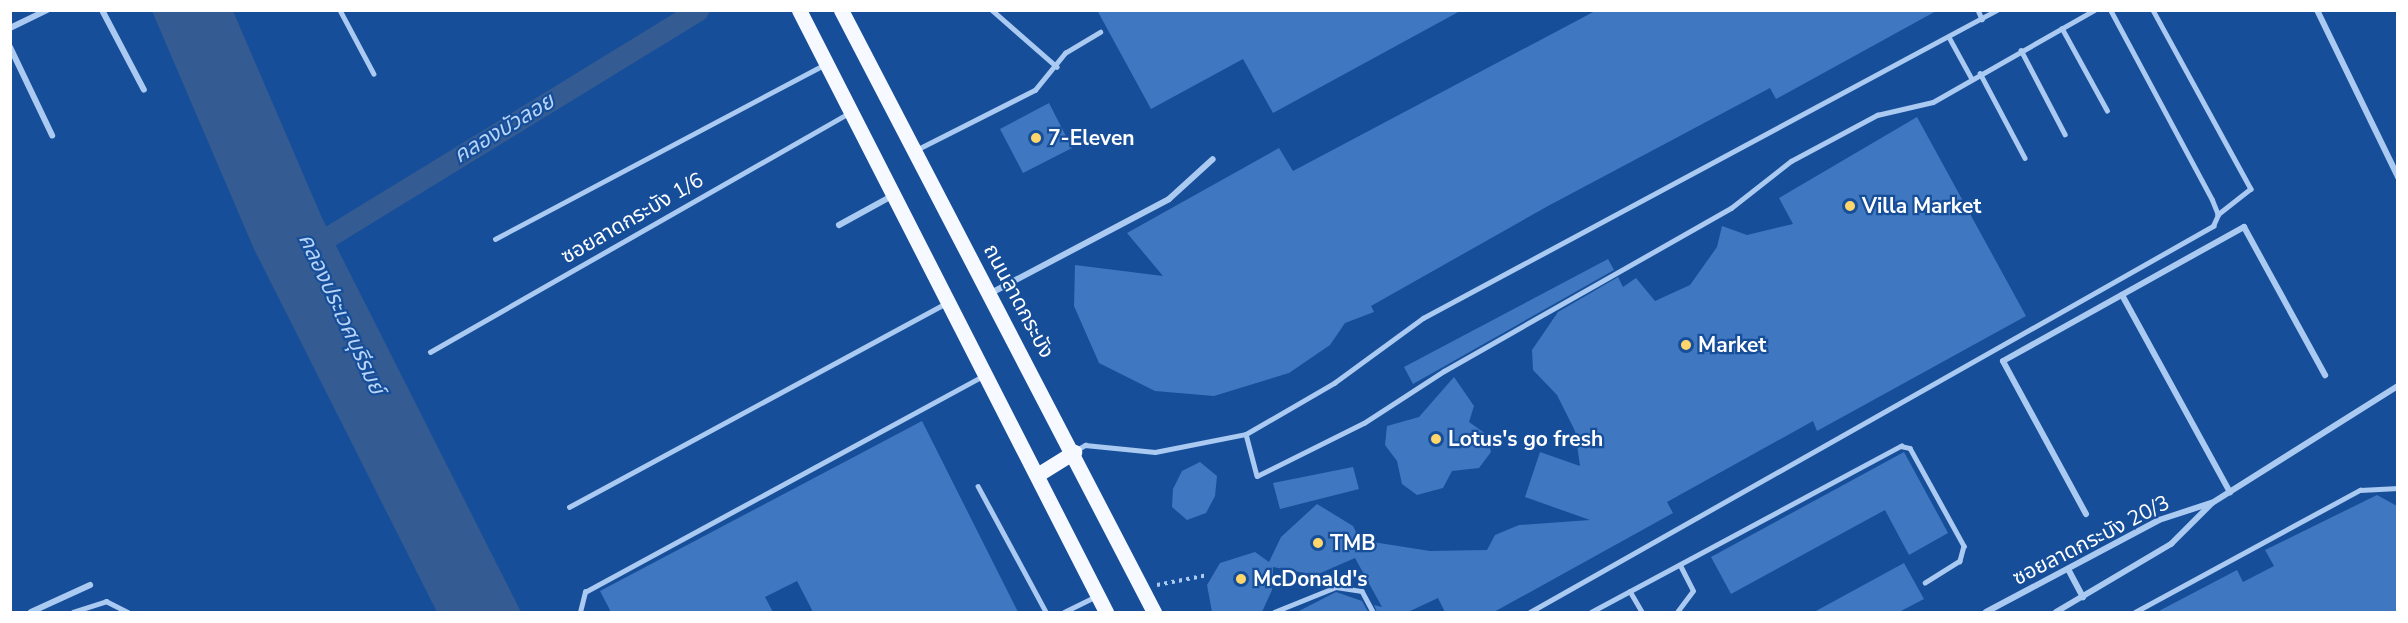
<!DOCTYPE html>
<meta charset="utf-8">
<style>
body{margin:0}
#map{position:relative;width:2408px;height:623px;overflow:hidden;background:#174e99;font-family:"Nunito Sans","Noto Sans Thai",sans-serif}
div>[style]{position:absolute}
.water>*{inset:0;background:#345c93}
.canal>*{height:21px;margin:-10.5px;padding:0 10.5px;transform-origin:10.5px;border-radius:10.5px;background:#345c93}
.building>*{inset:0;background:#3f77c0}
.path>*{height:4px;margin-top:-2px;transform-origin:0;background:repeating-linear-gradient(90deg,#abcaf2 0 3px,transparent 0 7.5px)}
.lane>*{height:4.5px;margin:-2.25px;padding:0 2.25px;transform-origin:2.25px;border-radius:2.25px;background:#abcaf2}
.street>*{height:6px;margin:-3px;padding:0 3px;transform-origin:3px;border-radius:3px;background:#abcaf2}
.primary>*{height:15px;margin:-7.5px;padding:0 7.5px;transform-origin:7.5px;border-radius:7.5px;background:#f6f9ff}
.dots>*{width:16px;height:16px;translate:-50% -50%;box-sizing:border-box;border:3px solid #174e99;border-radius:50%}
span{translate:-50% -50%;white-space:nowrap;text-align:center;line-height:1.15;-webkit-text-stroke:4.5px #174e99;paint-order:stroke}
.poi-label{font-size:21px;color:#fff;font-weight:700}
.left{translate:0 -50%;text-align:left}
.street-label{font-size:21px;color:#fff}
.water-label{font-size:22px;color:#b7d4f8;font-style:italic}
.frame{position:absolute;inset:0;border:12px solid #fff;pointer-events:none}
</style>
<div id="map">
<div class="water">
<i style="clip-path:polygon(152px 11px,233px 11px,322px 218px,521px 612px,437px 612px,254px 249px)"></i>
</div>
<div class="canal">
<i style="left:310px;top:248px;width:455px;rotate:-31.5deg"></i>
</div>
<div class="building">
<i style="clip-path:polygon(1097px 10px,1462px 10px,1273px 113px,1243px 59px,1151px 109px)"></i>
<i style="clip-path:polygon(1597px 10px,1938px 10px,1776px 99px,1770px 88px,1548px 206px,1371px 306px,1374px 312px,1345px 323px,1330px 345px,1289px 373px,1214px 396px,1155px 391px,1099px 363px,1074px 306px,1075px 265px,1163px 276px,1127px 233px,1279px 148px,1293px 171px)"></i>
<i style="clip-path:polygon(1049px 103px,1072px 148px,1023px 173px,1000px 129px)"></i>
<i style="clip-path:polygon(1917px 117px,2026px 316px,1817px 431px,1813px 421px,1667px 502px,1673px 513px,1494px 612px,1445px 612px,1438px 598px,1408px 612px,1377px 612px,1374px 605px,1382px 607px,1355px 558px,1316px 575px,1273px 567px,1272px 590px,1262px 612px,1212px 612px,1207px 585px,1220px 563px,1255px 552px,1269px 562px,1281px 537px,1317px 504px,1353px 526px,1360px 540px,1430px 551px,1487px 550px,1495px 535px,1519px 525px,1590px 520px,1525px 497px,1540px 452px,1580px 466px,1575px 431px,1557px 395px,1533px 370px,1532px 350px,1558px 312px,1618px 277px,1623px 287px,1636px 278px,1655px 301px,1690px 285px,1717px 247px,1722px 226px,1747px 235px,1793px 224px,1779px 198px)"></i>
<i style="clip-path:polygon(1608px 259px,1614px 270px,1413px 384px,1404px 367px)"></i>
<i style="clip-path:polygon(1454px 377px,1474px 406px,1469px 422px,1486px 434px,1491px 452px,1479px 468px,1452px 471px,1443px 488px,1417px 495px,1402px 484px,1397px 461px,1385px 445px,1387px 426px,1419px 417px)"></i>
<i style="clip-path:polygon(922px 421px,1018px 612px,813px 612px,797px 581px,765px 597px,773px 612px,611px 612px,600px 591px)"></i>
<i style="clip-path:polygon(1904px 452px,1948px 533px,1909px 555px,1885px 510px,1731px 594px,1711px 557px)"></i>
<i style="clip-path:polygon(1200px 462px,1217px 476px,1215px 496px,1206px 513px,1187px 520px,1172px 507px,1173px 489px,1182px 471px)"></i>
<i style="clip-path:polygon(1353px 467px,1359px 489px,1280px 509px,1273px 483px)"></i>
<i style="clip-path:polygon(2377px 495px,2397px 506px,2397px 612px,2157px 612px,2237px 570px,2243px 582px,2274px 566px,2265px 550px)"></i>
<i style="clip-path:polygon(1904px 563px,1924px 599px,1899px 612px,1814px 612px)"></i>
<i style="clip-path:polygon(1336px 592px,1362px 601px,1368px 612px,1297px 612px)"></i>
</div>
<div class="path">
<i style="left:1157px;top:585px;width:52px;rotate:-11.1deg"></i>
</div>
<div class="lane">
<i style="left:340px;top:10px;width:72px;rotate:62deg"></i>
<i style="left:992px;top:10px;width:86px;rotate:41.2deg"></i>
<i style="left:1978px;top:10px;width:10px;rotate:66deg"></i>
<i style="left:2153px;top:10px;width:204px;rotate:61.3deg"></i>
<i style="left:2251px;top:189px;width:42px;rotate:141.8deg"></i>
<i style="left:2062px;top:28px;width:94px;rotate:61.2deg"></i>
<i style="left:1949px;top:37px;width:48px;rotate:61.3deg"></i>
<i style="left:2021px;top:50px;width:95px;rotate:62.4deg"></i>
<i style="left:1980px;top:73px;width:96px;rotate:62.1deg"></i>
<i style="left:916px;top:150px;width:133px;rotate:-26.8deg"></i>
<i style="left:1035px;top:90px;width:48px;rotate:-51deg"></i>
<i style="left:1065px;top:53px;width:41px;rotate:-31deg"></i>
<i style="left:495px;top:239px;width:372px;rotate:-27.9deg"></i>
<i style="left:430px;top:352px;width:481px;rotate:-29.7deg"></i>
<i style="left:1246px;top:434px;width:43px;rotate:75.3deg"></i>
<i style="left:1257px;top:476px;width:119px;rotate:-26.4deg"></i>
<i style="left:1364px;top:423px;width:95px;rotate:-33deg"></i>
<i style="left:1444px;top:371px;width:330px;rotate:-29.6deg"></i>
<i style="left:1731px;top:208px;width:76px;rotate:-38.1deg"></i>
<i style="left:1791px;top:161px;width:98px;rotate:-28.1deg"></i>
<i style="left:1877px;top:115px;width:57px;rotate:-13.1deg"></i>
<i style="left:1933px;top:102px;width:185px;rotate:-29.7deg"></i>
<i style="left:1075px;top:451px;width:12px;rotate:-31deg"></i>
<i style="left:1085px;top:445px;width:70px;rotate:5.7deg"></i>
<i style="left:1155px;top:452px;width:93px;rotate:-11.2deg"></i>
<i style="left:1246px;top:434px;width:102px;rotate:-30.1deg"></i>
<i style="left:1334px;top:383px;width:110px;rotate:-36.1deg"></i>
<i style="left:1423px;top:318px;width:651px;rotate:-28.22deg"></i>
<i style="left:978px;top:486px;width:143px;rotate:61.6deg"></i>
<i style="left:569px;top:507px;width:430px;rotate:-28.4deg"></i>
<i style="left:1630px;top:591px;width:24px;rotate:60deg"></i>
<i style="left:73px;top:612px;width:35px;rotate:-18deg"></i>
<i style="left:106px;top:601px;width:25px;rotate:27deg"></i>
<i style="left:580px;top:612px;width:21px;rotate:-76deg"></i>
<i style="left:585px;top:592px;width:453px;rotate:-28.5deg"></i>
<i style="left:1064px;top:612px;width:34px;rotate:-26deg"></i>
<i style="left:1274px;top:612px;width:67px;rotate:-22deg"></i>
<i style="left:1336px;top:587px;width:26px;rotate:9deg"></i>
<i style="left:1362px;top:591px;width:24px;rotate:62deg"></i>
<i style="left:1530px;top:612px;width:785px;rotate:-29.47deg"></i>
<i style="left:2213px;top:226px;width:12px;rotate:-66deg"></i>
<i style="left:2218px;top:215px;width:16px;rotate:-112deg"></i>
<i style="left:2212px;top:200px;width:216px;rotate:-118.2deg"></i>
<i style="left:1591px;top:612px;width:352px;rotate:-28.2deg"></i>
<i style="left:1901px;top:446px;width:9px;rotate:13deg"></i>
<i style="left:1910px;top:448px;width:112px;rotate:61.1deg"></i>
<i style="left:1964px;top:546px;width:16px;rotate:105deg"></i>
<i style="left:1960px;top:561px;width:41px;rotate:147.8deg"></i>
<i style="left:1677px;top:612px;width:26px;rotate:-53deg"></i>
<i style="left:1693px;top:591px;width:28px;rotate:-117deg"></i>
<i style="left:2135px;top:612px;width:256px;rotate:-28.5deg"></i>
<i style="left:2360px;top:490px;width:38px;rotate:-3deg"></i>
</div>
<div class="street">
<i style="left:102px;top:10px;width:90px;rotate:62.3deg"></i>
<i style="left:2317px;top:10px;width:186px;rotate:64.1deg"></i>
<i style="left:10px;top:28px;width:41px;rotate:-25.9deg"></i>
<i style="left:10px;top:47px;width:98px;rotate:64.5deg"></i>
<i style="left:839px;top:225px;width:60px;rotate:-28.7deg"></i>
<i style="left:991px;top:293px;width:201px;rotate:-27.8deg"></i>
<i style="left:1169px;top:199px;width:59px;rotate:-42.3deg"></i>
<i style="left:2122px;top:295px;width:225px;rotate:61.3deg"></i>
<i style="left:2086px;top:514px;width:174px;rotate:-118.5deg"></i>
<i style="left:2003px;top:361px;width:276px;rotate:-29.1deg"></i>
<i style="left:2244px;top:227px;width:169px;rotate:61.3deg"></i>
<i style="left:2068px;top:569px;width:32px;rotate:62deg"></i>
<i style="left:31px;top:612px;width:65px;rotate:-24.6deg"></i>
<i style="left:1986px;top:612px;width:196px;rotate:-28deg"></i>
<i style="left:2159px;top:520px;width:55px;rotate:-18.1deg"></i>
<i style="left:2056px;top:612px;width:134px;rotate:-30.6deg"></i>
<i style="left:2171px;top:544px;width:58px;rotate:-45deg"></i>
<i style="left:2212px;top:503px;width:220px;rotate:-32.2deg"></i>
</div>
<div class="primary">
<i style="left:799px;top:10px;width:676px;rotate:62.98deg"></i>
<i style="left:841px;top:10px;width:679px;rotate:62.53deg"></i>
<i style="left:1037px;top:475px;width:44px;rotate:-31.9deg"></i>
</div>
<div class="dots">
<i style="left:1036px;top:138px;background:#ffd66c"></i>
<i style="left:1850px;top:206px;background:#ffd66c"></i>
<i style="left:1686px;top:345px;background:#ffd66c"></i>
<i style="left:1436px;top:439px;background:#ffd66c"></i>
<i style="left:1318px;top:543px;background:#ffd66c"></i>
<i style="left:1241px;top:579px;background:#ffd66c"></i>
</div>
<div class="poi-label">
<span class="left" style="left:1048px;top:138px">7-Eleven</span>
<span class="left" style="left:1862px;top:206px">Villa Market</span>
<span class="left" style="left:1698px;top:345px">Market</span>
<span class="left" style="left:1448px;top:439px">Lotus's go fresh</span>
<span class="left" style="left:1330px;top:543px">TMB</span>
<span class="left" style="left:1253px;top:579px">McDonald's</span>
</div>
<div class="street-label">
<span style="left:632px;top:218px;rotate:-30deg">ซอยลาดกระบัง 1/6</span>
<span style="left:1019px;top:301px;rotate:62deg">ถนนลาดกระบัง</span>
<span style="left:2091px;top:540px;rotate:-27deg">ซอยลาดกระบัง 20/3</span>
</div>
<div class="water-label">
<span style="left:504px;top:129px;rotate:-31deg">คลองบัวลอย</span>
<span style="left:341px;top:314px;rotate:65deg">คลองประเวศบุรีรมย์</span>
</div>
<div class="frame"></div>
</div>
